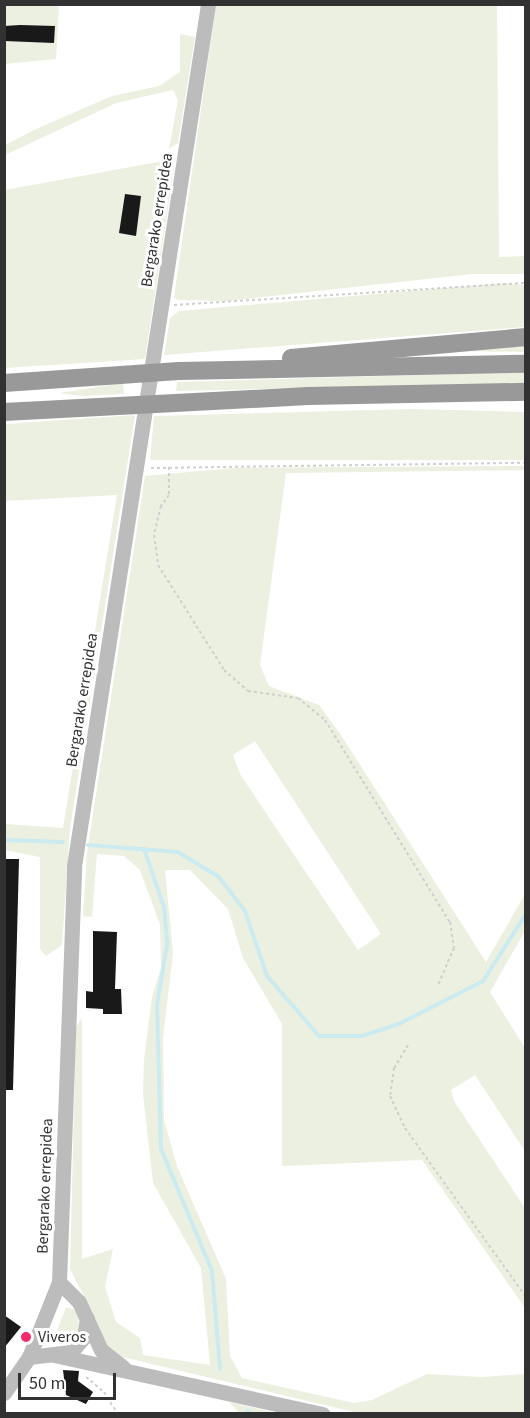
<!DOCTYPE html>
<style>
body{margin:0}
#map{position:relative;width:530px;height:1418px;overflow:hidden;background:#fff;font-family:"Source Sans 3",sans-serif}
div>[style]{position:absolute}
.green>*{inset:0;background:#ecf0e0}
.stream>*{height:4px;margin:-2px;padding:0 2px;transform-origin:2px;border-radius:2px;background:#cbebf0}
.building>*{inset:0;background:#191919}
.path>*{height:2px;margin-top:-1px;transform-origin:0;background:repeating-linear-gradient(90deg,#cfcfcf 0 3px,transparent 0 6px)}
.secondary>*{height:15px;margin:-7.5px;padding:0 7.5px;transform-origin:7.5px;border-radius:7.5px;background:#bcbcbc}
.highway>*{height:18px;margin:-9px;padding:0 9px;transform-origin:9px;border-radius:9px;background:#999}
.dots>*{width:16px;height:16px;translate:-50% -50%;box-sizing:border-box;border:3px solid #fff;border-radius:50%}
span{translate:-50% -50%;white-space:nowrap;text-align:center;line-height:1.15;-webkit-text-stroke:6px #fff;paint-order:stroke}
.street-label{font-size:16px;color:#323232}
.poi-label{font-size:16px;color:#323232}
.left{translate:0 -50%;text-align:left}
.frame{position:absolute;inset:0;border:6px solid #323232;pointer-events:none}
.scale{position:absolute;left:18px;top:1373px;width:98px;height:27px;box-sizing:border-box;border:3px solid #323232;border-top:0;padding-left:8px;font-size:18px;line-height:21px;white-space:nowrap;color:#323232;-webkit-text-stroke:4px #fff;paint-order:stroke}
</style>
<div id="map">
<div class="green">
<i style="clip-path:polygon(5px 5px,59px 5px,56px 59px,5px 64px)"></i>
<i style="clip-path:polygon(216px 5px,497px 5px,499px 257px,525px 256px,525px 274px,472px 274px,228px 301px,177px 300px,174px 297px)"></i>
<i style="clip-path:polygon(180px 34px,195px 37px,178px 143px,169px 149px,178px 100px,173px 90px,116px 103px,5px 155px,5px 145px,34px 130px,112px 96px,159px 86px,180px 72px)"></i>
<i style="clip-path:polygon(163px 161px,162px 170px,174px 169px,145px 359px,5px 368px,5px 190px)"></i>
<i style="clip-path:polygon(503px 283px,525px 285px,525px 327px,164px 355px,170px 318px,179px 311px)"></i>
<i style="clip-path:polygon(525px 344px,525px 352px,446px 351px)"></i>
<i style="clip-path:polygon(525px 372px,525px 383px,176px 391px,177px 382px)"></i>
<i style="clip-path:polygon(123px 383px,124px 394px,82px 396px,59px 393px)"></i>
<i style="clip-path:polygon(411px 409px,525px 412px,525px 460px,150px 460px,154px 416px)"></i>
<i style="clip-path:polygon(135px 415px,70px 829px,62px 945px,46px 956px,40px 949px,40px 857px,5px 850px,5px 824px,63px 828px,117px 495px,5px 501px,5px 424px)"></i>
<i style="clip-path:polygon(evenodd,525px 466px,525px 470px,286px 473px,260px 665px,269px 686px,319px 705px,341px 735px,486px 962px,525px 894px,525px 931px,490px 992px,525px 1048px,525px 1151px,475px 1075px,451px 1090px,454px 1101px,525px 1208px,525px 1308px,422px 1160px,282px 1166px,282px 1024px,243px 958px,228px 909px,190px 870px,165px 870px,173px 953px,163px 1038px,164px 1120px,177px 1166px,226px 1279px,230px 1356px,242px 1378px,354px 1403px,372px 1400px,427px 1374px,482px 1377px,525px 1374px,525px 1413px,358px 1413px,114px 1355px,98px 1338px,88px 1304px,70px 1269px,76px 1027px,82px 1018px,82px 1259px,113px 1249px,105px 1287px,116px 1322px,140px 1338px,143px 1355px,210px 1365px,201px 1268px,153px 1183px,143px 1094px,144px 1060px,152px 997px,161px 968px,160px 925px,140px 870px,124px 856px,97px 854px,92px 917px,83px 916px,87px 853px,145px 476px,233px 468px,525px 466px,255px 741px,381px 934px,358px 950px,240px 774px,233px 755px,255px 741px)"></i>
<i style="clip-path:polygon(66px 1307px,75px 1310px,79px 1316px,78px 1330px,74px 1337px,59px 1342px,55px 1336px)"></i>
<i style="clip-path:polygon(229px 1402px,276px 1413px,239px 1413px)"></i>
</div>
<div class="stream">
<i style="left:4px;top:840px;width:59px;rotate:1.9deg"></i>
<i style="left:88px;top:845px;width:90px;rotate:4.4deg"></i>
<i style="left:178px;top:852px;width:48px;rotate:31.4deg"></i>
<i style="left:219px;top:877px;width:43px;rotate:52.6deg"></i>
<i style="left:245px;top:911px;width:69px;rotate:71.3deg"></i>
<i style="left:267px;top:976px;width:79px;rotate:49.1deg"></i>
<i style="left:319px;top:1036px;width:43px"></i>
<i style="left:362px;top:1036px;width:39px;rotate:-18deg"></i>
<i style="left:399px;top:1024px;width:94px;rotate:-27.1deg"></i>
<i style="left:483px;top:981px;width:80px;rotate:-57.3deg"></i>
<i style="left:144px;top:849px;width:61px;rotate:71deg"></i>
<i style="left:164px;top:907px;width:38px;rotate:85deg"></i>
<i style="left:167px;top:945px;width:61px;rotate:99.5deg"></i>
<i style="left:157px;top:1005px;width:144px;rotate:88.4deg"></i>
<i style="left:161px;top:1149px;width:132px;rotate:67.3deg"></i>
<i style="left:212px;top:1271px;width:98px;rotate:85.3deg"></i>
<i style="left:248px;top:1411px;width:4px;rotate:56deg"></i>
</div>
<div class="building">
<i style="clip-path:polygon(20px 25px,55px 26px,54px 43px,4px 41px,4px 26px)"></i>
<i style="clip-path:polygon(125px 194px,141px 196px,136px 236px,119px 233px)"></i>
<i style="clip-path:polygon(4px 859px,19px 859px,13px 1090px,4px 1090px)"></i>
<i style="clip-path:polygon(93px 931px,117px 932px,115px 989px,121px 989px,122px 1014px,103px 1014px,103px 1009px,86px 1008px,86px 991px,93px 992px)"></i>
<i style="clip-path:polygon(4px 1315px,21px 1327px,4px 1348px)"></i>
<i style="clip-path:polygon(63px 1370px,79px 1371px,78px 1381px,93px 1392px,86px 1404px,66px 1395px)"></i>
</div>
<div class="path">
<i style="left:174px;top:305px;width:353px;rotate:-3.6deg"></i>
<i style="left:169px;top:467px;width:28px;rotate:90deg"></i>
<i style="left:169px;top:495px;width:14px;rotate:126deg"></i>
<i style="left:161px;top:506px;width:30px;rotate:104deg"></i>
<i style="left:154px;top:535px;width:30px;rotate:82deg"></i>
<i style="left:158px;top:565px;width:124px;rotate:57.8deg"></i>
<i style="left:224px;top:670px;width:32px;rotate:41deg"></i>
<i style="left:248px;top:691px;width:50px;rotate:8deg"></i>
<i style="left:298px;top:698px;width:35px;rotate:39deg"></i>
<i style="left:325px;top:720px;width:238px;rotate:58.3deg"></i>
<i style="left:450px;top:922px;width:26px;rotate:81deg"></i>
<i style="left:454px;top:948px;width:40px;rotate:113.4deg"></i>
<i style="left:151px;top:468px;width:375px;rotate:-0.8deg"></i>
<i style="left:408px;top:1045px;width:27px;rotate:121deg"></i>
<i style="left:394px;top:1068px;width:28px;rotate:98deg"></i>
<i style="left:390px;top:1096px;width:35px;rotate:65deg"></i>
<i style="left:405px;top:1128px;width:208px;rotate:54.4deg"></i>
<i style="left:86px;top:1377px;width:23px;rotate:40deg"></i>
<i style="left:104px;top:1392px;width:26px;rotate:58deg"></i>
</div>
<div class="secondary">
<i style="left:59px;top:1282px;width:28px;rotate:45deg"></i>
<i style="left:79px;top:1302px;width:53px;rotate:65.4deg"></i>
<i style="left:101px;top:1350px;width:28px;rotate:38deg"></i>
<i style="left:54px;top:1355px;width:275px;rotate:12.4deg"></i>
<i style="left:29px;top:1357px;width:42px;rotate:-6.8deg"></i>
<i style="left:71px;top:1352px;width:20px;rotate:-49deg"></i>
<i style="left:84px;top:1337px;width:19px;rotate:-81deg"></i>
<i style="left:4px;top:1393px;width:44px;rotate:-55.2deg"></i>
<i style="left:29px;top:1357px;width:81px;rotate:-68.2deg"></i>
<i style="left:59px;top:1282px;width:416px;rotate:-87.9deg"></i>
<i style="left:74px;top:866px;width:872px;rotate:-81.16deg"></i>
</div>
<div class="highway">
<i style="left:291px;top:358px;width:236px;rotate:-5.1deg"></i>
<i style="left:4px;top:383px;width:175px;rotate:-3.9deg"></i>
<i style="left:179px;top:371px;width:347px;rotate:-1.2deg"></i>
<i style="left:4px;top:412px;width:304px;rotate:-3deg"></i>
<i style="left:308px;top:396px;width:218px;rotate:-1.1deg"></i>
</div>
<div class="dots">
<i style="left:26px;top:1337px;background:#f42a6b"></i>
</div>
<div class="street-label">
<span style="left:157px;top:220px;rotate:-81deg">Bergarako errepidea</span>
<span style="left:82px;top:700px;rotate:-81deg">Bergarako errepidea</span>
<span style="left:45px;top:1186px;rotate:-88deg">Bergarako errepidea</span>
</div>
<div class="poi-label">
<span class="left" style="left:38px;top:1337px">Viveros</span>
</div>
<div class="frame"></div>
<div class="scale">50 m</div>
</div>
